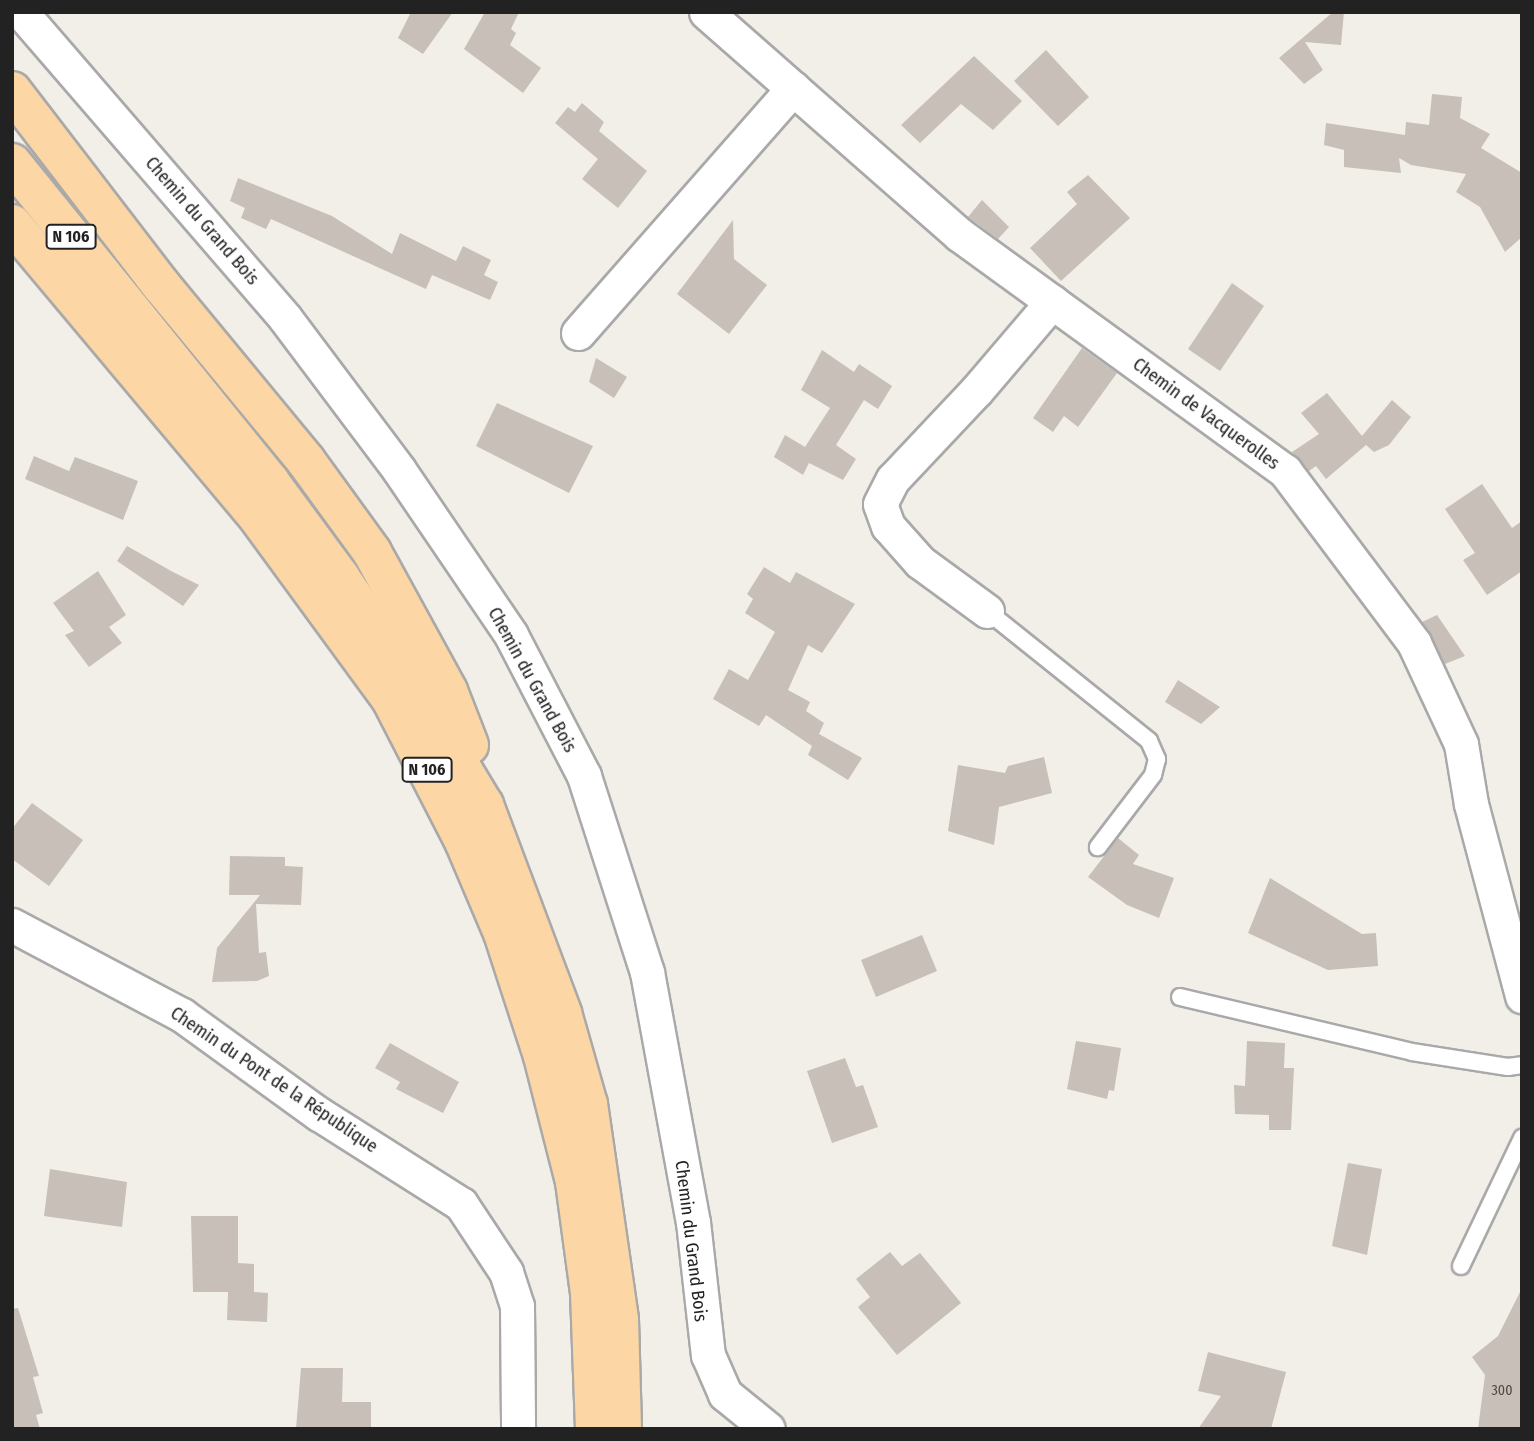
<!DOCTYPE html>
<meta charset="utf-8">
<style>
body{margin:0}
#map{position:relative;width:1534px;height:1441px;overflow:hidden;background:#f2efe9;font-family:"Fira Sans Condensed",sans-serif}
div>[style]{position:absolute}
.building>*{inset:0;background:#c7bfb8}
.roads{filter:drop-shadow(2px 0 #a9a9a9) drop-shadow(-2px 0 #a9a9a9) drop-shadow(0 2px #a9a9a9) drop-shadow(0 -2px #a9a9a9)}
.lane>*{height:16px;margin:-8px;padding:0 8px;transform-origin:8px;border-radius:8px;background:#fff}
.street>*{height:33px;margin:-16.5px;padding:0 16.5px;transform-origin:16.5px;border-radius:16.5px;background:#fff}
.primary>*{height:38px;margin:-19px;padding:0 19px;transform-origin:19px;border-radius:19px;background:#fcd6a4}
span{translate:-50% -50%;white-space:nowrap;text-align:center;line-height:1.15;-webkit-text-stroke:5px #fff;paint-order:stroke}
.number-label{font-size:14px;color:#4b4948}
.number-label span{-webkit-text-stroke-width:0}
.shield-label span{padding:2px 5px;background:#fff;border:2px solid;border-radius:5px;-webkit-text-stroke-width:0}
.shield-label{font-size:16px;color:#222;font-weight:700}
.street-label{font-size:18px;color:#222}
.frame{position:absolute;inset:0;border:14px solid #222;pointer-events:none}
</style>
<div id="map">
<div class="building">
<i style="clip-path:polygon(411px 12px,453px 12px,423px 54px,398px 38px)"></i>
<i style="clip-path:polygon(485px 12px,519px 12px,511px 29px,516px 33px,510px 45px,541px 68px,523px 93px,464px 49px)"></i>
<i style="clip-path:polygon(1333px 12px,1344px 12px,1341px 45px,1305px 42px,1323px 70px,1304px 84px,1279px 58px)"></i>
<i style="clip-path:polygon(1046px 50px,1089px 97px,1058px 126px,1014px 81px)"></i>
<i style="clip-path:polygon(974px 56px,1022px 101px,993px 130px,961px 104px,920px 143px,901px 125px)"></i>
<i style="clip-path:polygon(1432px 94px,1462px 97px,1460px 118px,1490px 134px,1481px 148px,1522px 173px,1522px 237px,1505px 252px,1480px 207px,1456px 192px,1466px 174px,1411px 165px,1399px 158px,1401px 173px,1344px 167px,1344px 150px,1324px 145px,1326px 123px,1405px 135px,1406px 122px,1429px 125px)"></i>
<i style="clip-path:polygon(582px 103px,604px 122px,599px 131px,647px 171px,618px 208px,582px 179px,598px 159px,555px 123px,568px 107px,575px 112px)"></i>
<i style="clip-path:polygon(1088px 175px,1130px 218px,1061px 281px,1030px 248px,1077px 204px,1067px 192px)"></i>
<i style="clip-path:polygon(238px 178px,332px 216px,392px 254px,400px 233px,456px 261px,463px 246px,491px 260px,484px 275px,498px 282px,490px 300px,432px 275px,426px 289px,271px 219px,266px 229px,241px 218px,245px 208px,230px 201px)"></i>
<i style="clip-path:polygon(982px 200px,1009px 227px,998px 239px,968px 217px)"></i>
<i style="clip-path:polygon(733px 220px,734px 259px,767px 285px,729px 334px,677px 294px)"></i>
<i style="clip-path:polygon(1232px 283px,1264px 306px,1220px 371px,1188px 349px)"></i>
<i style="clip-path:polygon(1082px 348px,1117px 373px,1078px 427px,1064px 416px,1053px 432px,1033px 418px)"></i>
<i style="clip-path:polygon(822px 350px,854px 372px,859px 364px,892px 386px,878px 409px,864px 400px,836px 445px,856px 459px,843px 480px,809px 463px,803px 475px,774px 457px,785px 435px,805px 447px,830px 408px,801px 390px)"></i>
<i style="clip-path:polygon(596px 358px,627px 377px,614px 398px,589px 382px)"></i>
<i style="clip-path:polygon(1327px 393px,1362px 436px,1392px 400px,1411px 417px,1389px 445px,1374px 452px,1366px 445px,1326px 479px,1316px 466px,1309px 471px,1292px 452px,1319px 434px,1301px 413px)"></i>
<i style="clip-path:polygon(497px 403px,593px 446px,569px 493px,476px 446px)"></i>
<i style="clip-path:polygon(34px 456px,69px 471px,75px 457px,138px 481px,123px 520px,25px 479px)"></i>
<i style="clip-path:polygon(1482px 484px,1512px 528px,1522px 521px,1522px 571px,1487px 595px,1463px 560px,1475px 553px,1445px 509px)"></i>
<i style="clip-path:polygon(127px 546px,173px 572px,199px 585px,183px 606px,117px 561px)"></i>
<i style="clip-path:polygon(764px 567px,790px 583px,796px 572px,855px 604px,822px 653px,808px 645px,788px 690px,810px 702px,806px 711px,824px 723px,819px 734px,862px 758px,848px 780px,808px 755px,812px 746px,766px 715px,759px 726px,713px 699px,729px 669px,748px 680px,775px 632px,745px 613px,753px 599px,747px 594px)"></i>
<i style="clip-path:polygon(98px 571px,126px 615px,109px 627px,122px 643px,89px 667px,65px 635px,74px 631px,53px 603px)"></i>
<i style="clip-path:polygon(1437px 615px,1465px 656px,1445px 664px,1422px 622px)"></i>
<i style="clip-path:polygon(1178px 680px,1220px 707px,1201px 724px,1165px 702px)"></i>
<i style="clip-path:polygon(1044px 757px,1052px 793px,999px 807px,994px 845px,948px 831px,958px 765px,1005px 773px,1008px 766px)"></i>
<i style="clip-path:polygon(32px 803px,83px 840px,49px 886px,12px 859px,12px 829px)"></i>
<i style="clip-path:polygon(1118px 838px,1139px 855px,1133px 864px,1174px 878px,1159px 918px,1127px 905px,1088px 877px)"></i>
<i style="clip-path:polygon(230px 856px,285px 857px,285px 866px,303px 867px,301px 905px,256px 904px,259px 953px,266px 952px,269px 976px,257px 981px,212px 982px,217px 948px,260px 895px,229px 895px)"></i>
<i style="clip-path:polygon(1270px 878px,1362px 934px,1376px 933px,1378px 966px,1328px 970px,1248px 933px)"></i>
<i style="clip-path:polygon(922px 935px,937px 971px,876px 997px,861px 960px)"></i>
<i style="clip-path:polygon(1076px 1041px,1121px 1048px,1114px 1091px,1109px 1090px,1107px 1099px,1067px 1089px)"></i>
<i style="clip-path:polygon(1247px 1041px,1285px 1043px,1284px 1068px,1294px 1068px,1291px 1130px,1269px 1130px,1269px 1115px,1235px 1114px,1234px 1085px,1245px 1086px)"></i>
<i style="clip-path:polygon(390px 1043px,459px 1082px,443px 1113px,396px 1089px,400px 1082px,375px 1068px)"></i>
<i style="clip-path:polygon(845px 1058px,856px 1087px,863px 1085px,878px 1127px,832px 1143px,807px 1071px)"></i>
<i style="clip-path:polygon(1348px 1163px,1382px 1169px,1367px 1255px,1332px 1246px)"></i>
<i style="clip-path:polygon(50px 1169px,127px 1182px,122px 1227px,44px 1216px)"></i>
<i style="clip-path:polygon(191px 1216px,238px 1216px,238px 1263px,254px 1264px,254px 1292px,268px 1293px,267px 1322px,227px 1320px,228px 1292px,193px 1292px)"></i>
<i style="clip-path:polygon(890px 1252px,902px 1266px,920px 1253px,961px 1303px,897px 1355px,858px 1307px,870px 1297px,856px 1279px)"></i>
<i style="clip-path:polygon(1522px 1288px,1522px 1429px,1478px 1429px,1485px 1375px,1472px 1357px,1498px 1336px)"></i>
<i style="clip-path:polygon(18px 1308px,39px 1376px,33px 1377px,43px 1413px,36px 1415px,40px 1429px,12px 1429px,12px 1309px)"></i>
<i style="clip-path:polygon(1208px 1352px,1286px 1372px,1271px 1429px,1198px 1429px,1221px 1396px,1198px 1391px)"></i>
<i style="clip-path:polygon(301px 1368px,343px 1368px,342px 1402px,371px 1402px,371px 1429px,296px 1429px)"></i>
</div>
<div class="roads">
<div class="lane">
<i style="left:987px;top:611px;width:208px;rotate:38.7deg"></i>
<i style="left:1149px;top:741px;width:20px;rotate:66deg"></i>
<i style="left:1157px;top:759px;width:16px;rotate:104deg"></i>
<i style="left:1153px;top:775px;width:91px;rotate:127.4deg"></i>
<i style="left:1180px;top:997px;width:238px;rotate:13.3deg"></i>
<i style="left:1412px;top:1052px;width:97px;rotate:8.9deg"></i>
<i style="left:1508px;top:1067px;width:14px;rotate:-8deg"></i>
<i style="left:1461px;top:1266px;width:142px;rotate:-64.5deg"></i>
</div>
<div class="street">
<i style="left:21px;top:12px;width:404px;rotate:49.2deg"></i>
<i style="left:285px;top:318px;width:190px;rotate:53.1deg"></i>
<i style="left:399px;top:470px;width:199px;rotate:55.8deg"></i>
<i style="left:511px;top:635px;width:159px;rotate:62.6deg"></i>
<i style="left:584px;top:776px;width:206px;rotate:72.2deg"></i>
<i style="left:647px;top:972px;width:254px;rotate:79.6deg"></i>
<i style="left:693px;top:1222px;width:134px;rotate:83.6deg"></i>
<i style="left:708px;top:1355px;width:43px;rotate:66.4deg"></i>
<i style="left:725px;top:1394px;width:55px;rotate:39.1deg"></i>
<i style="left:706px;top:12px;width:338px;rotate:41.3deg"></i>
<i style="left:960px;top:235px;width:402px;rotate:36deg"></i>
<i style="left:1285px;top:471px;width:215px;rotate:53.1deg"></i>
<i style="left:1414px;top:643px;width:111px;rotate:65deg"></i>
<i style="left:1461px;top:744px;width:61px;rotate:80.5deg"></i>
<i style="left:1471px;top:804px;width:199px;rotate:75.1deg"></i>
<i style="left:578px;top:333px;width:326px;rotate:-48.7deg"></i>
<i style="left:987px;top:611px;width:83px;rotate:-143.8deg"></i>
<i style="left:920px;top:562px;width:48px;rotate:-131.6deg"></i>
<i style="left:888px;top:526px;width:23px;rotate:-110deg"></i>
<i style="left:880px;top:504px;width:28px;rotate:-63deg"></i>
<i style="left:893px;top:479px;width:122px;rotate:-46.7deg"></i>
<i style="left:977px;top:390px;width:116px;rotate:-49.6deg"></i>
<i style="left:12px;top:925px;width:192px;rotate:27.9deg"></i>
<i style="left:182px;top:1015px;width:169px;rotate:35.9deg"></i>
<i style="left:319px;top:1114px;width:168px;rotate:32.4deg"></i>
<i style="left:461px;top:1204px;width:82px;rotate:56.5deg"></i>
<i style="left:506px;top:1272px;width:36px;rotate:72deg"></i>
<i style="left:517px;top:1306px;width:123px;rotate:89.5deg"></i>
</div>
<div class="primary">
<i style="left:12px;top:91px;width:245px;rotate:52.5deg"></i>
<i style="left:161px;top:285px;width:228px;rotate:50.5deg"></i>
<i style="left:306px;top:461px;width:112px;rotate:54deg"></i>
<i style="left:372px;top:552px;width:158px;rotate:61.3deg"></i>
<i style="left:448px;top:691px;width:58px;rotate:68.7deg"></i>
<i style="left:12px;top:163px;width:410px;rotate:51deg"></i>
<i style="left:270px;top:482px;width:118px;rotate:53.6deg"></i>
<i style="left:340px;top:577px;width:132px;rotate:56.4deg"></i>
<i style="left:413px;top:687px;width:138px;rotate:59deg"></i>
<i style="left:484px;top:805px;width:222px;rotate:69.4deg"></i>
<i style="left:562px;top:1013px;width:95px;rotate:74.1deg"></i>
<i style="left:588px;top:1104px;width:218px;rotate:81.8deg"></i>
<i style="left:619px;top:1320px;width:109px;rotate:88.4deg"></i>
<i style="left:12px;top:224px;width:386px;rotate:50deg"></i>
<i style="left:260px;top:520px;width:222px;rotate:53.8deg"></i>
<i style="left:391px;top:699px;width:160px;rotate:62.8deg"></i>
<i style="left:464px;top:841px;width:100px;rotate:67deg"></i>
<i style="left:503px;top:933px;width:129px;rotate:72deg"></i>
<i style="left:543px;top:1056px;width:130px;rotate:75.7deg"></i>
<i style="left:575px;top:1182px;width:112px;rotate:82.3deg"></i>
<i style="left:590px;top:1293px;width:136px;rotate:87.9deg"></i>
</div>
</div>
<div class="number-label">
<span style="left:1502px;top:1391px">300</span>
</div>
<div class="shield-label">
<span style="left:71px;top:237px">N 106</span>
<span style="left:427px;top:770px">N 106</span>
</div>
<div class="street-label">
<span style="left:202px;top:221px;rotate:49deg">Chemin du Grand Bois</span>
<span style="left:1206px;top:414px;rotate:36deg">Chemin de Vacquerolles</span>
<span style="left:532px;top:680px;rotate:61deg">Chemin du Grand Bois</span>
<span style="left:274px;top:1080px;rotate:34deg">Chemin du Pont de la République</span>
<span style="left:691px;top:1241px;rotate:83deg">Chemin du Grand Bois</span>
</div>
<div class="frame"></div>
</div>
